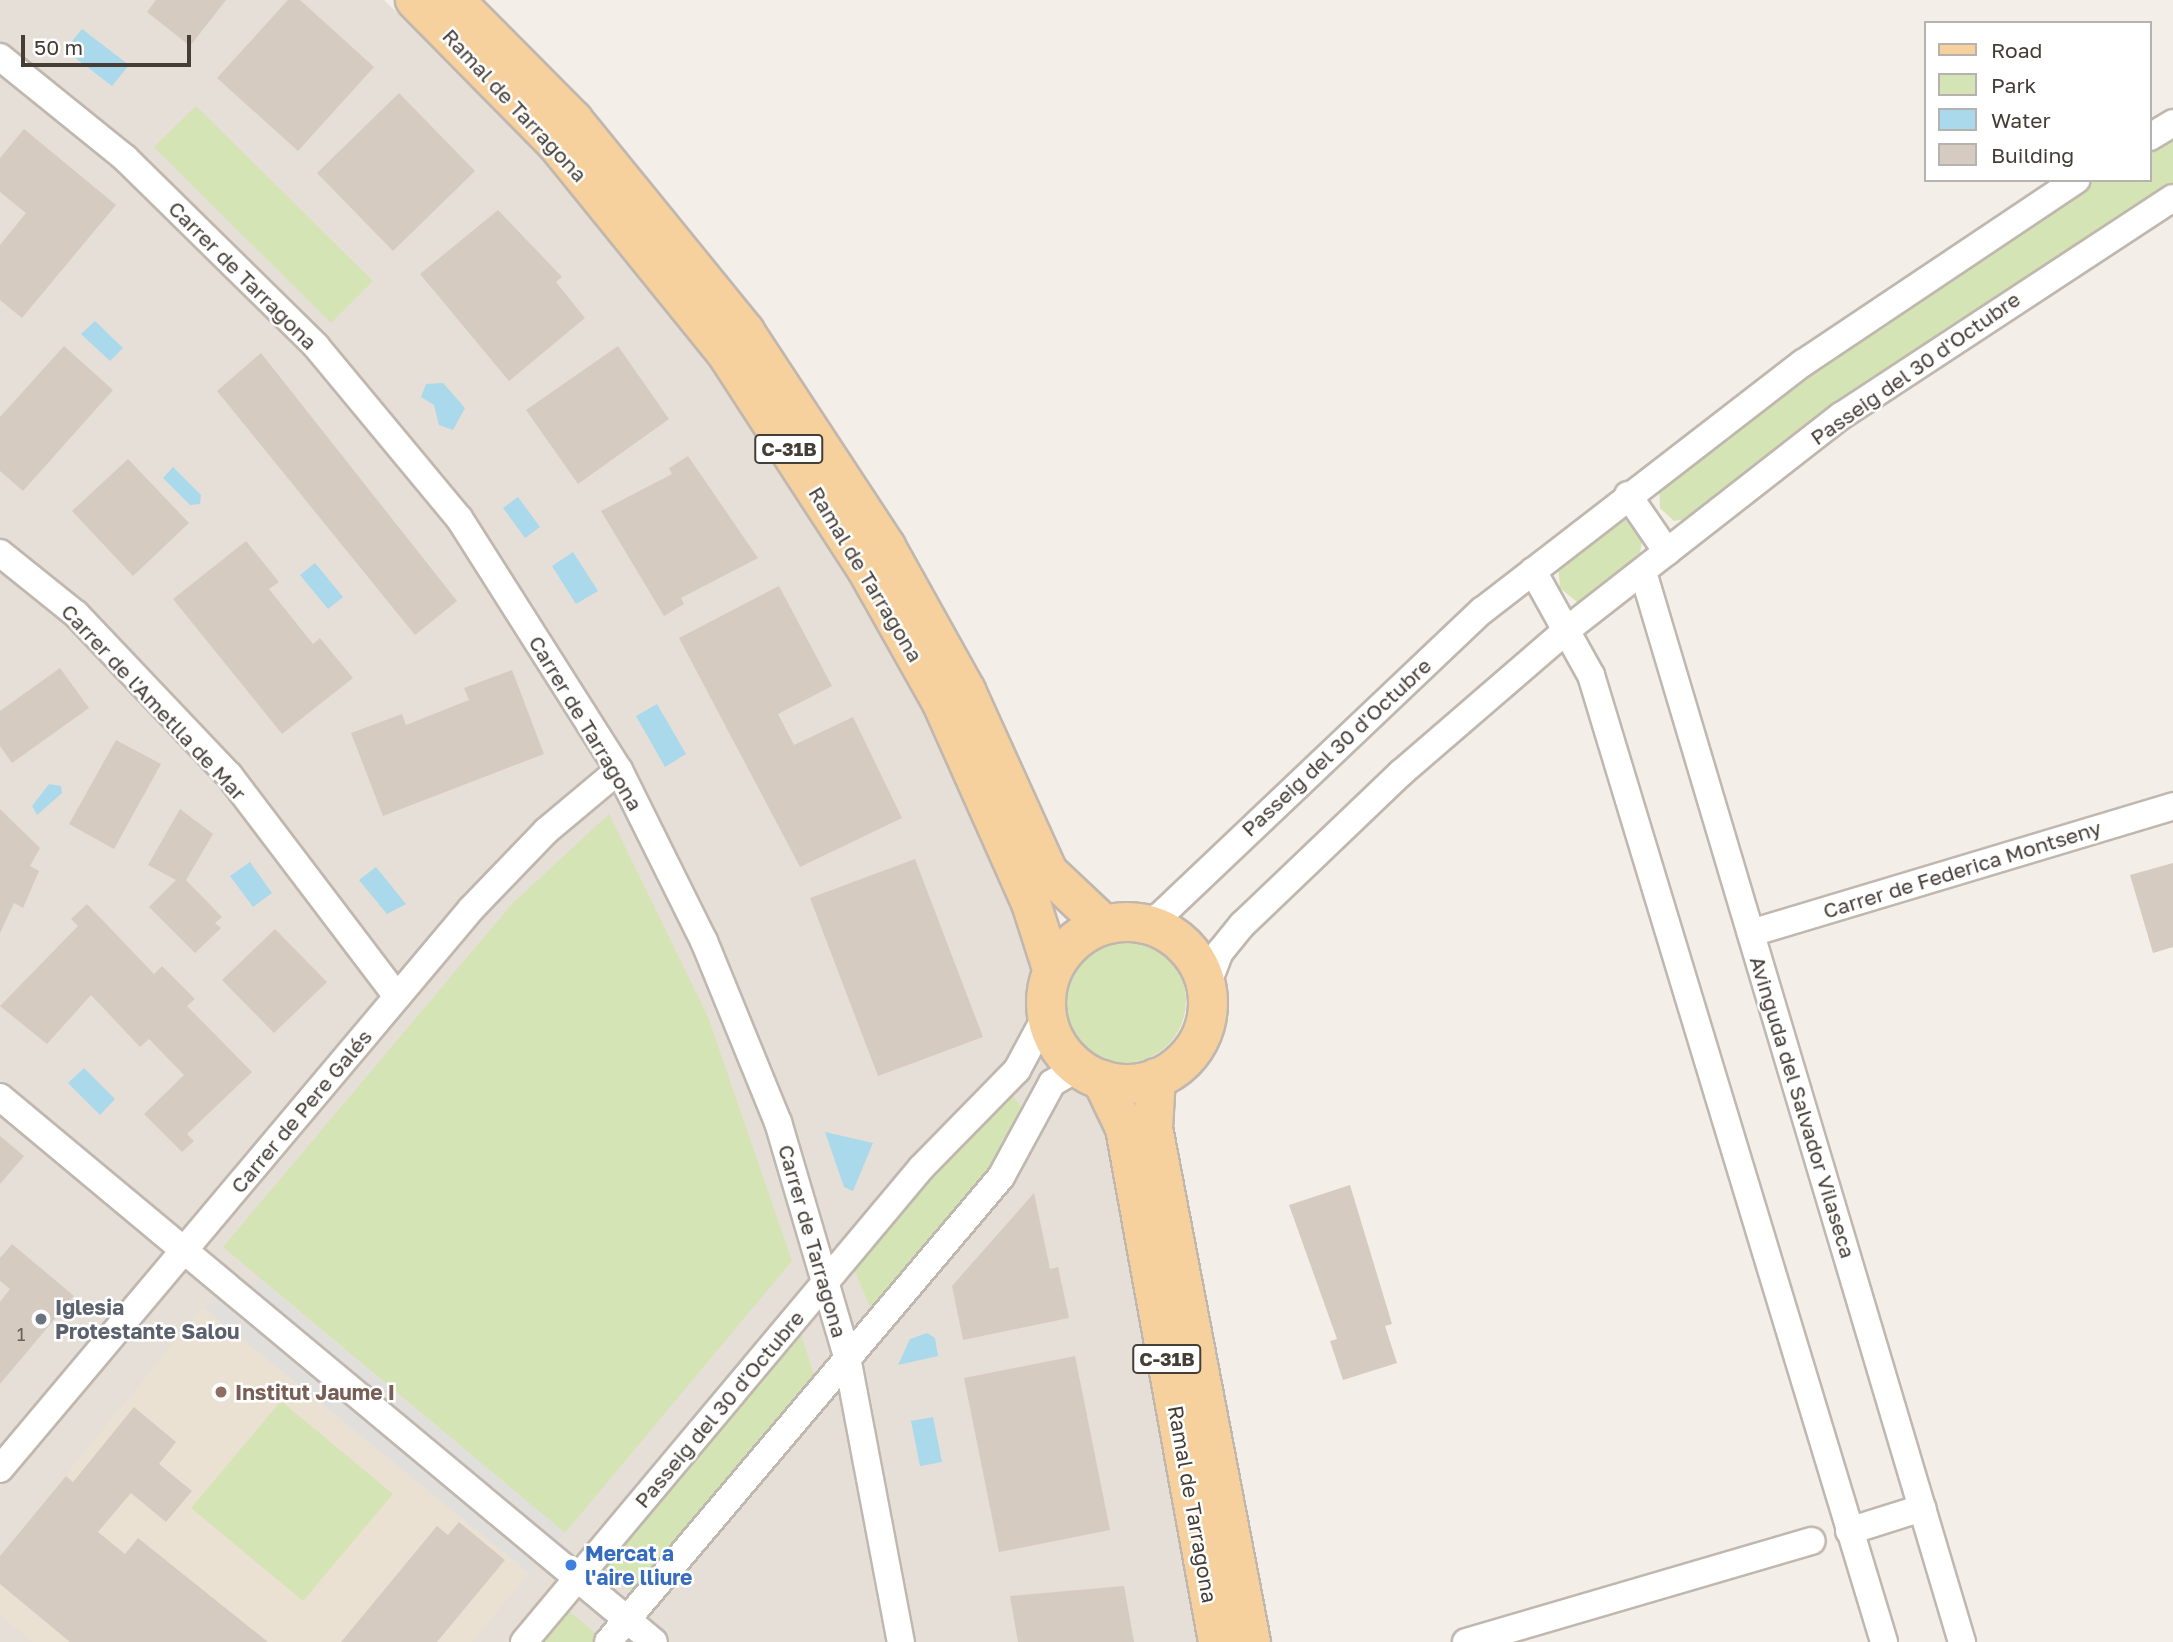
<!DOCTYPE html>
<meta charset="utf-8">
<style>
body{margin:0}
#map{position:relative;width:2173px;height:1642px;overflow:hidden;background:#f3eee8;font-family:"Golos Text",sans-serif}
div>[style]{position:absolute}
.residential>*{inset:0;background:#e6dfd7}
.education>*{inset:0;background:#ebe1d3}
.green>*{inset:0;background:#d5e4b4}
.round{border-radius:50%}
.parking>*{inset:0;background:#e1dfdc}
.water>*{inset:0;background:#a9d9eb}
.building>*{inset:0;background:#d6cbc1}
.roads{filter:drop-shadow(2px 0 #c0b7ae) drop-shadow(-2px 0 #c0b7ae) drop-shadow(0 2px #c0b7ae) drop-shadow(0 -2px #c0b7ae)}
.street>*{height:26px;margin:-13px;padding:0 13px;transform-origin:13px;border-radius:13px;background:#fff}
.primary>*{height:38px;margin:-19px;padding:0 19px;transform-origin:19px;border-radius:19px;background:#f6d19e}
.primary>.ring{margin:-19px;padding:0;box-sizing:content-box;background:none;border:38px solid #f6d19e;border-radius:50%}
.dots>*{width:19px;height:19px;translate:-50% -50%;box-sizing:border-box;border:4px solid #fff;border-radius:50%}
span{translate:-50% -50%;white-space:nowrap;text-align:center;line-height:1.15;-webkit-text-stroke:5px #fff;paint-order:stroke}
.number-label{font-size:18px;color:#69615a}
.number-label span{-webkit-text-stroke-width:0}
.shield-label span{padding:2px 5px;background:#fff;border:2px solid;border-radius:5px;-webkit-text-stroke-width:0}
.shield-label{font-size:19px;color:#453e37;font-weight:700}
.street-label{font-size:21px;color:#453e37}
.worship-label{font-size:21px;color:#5b616d;font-weight:700}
.left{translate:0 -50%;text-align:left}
.education-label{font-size:21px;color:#785e54;font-weight:700}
.shop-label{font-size:21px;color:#366cbe;font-weight:700}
.legend{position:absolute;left:1924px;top:21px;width:228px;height:161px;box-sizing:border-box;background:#fff;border:2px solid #b5b2af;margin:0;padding:9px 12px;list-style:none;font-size:21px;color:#453e37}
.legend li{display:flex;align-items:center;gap:14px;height:35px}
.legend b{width:35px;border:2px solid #b5b2af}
.scale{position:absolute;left:21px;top:35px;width:170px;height:32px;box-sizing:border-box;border:4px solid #453e37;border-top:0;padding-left:9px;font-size:21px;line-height:24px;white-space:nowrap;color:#453e37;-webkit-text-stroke:5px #fff;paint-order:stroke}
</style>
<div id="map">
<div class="residential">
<i style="clip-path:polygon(0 0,384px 0,583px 197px,722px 376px,885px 619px,1010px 893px,1033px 963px,1031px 1019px,1053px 1061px,1089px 1096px,1121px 1154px,1207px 1642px,0 1642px)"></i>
</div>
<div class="education">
<i style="clip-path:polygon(203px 1307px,529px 1573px,472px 1642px,33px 1642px,0 1615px,0 1556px)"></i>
</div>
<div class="green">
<i style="clip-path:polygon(196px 106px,373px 281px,331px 323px,154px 147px)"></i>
<i style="clip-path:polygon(2173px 129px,2173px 190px,1693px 518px,1674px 521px,1660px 508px,1659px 484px,1997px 237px,2090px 180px,2150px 180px,2150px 144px)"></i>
<i style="clip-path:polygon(1615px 515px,1629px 515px,1643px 536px,1639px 559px,1590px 599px,1577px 602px,1560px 588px,1558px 563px)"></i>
<i style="clip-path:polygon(609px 814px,708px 1017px,792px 1261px,565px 1533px,223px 1247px,511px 905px)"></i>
<i class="round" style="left:1062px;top:939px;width:124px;height:124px"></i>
<i style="clip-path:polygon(1009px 1090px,1026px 1114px,1020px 1134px,873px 1314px,852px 1264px)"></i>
<i style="clip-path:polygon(798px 1325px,816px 1381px,638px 1597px,598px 1564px)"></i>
<i style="clip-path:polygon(281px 1401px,393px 1494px,303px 1601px,191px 1508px)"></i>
<i style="clip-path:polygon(565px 1608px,604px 1640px,603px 1642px,536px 1642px)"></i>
</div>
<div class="parking">
<i style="clip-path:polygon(261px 1281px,565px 1533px,529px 1573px,203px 1307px)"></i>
</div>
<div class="water">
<i style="clip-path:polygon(82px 29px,129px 65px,112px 86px,65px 50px)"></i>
<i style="clip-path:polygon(95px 321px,123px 348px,110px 361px,81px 334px)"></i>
<i style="clip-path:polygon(443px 383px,465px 408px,453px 430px,439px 425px,434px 405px,421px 397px,426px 384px)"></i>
<i style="clip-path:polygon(173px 467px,201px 495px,200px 504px,190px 505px,163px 478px)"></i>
<i style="clip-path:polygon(518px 497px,540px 527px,525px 538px,503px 508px)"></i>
<i style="clip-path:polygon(573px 552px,598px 591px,576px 604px,552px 566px)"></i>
<i style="clip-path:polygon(315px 563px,343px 597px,328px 609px,300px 575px)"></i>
<i style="clip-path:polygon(657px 704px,686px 754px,665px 767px,636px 716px)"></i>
<i style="clip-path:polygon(49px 784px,61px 786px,62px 793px,37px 815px,32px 806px)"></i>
<i style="clip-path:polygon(250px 862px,272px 893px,253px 907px,230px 876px)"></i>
<i style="clip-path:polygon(376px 867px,406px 904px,387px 914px,359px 880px)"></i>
<i style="clip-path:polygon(84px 1068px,115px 1099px,100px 1115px,68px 1083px)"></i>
<i style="clip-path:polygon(825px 1132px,873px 1143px,853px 1191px,844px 1187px)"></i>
<i style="clip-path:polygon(927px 1333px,935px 1338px,938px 1356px,898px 1365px,910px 1339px)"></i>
<i style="clip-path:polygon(933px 1417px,942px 1462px,920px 1466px,911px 1421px)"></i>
</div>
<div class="building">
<i style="clip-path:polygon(156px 0,226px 0,190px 46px,147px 12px)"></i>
<i style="clip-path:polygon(288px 0,300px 0,374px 67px,298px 151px,217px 78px)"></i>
<i style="clip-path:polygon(399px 93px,475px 171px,393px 251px,317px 173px)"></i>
<i style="clip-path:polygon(24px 129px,116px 205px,22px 318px,0 300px,0 245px,26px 213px,0 192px,0 158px)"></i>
<i style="clip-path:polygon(498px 210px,562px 277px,556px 282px,585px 318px,509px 381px,420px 274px)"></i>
<i style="clip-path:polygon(64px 346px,113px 390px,23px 491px,0 471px,0 417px)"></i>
<i style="clip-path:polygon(618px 346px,669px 419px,578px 484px,526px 410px)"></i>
<i style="clip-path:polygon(261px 353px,457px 601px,415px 635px,217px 391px)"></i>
<i style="clip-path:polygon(688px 456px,758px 558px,681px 598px,684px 604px,664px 616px,601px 511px,672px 474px,669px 468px)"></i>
<i style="clip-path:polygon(128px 459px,189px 523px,133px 576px,72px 511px)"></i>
<i style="clip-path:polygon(246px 541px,279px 582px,269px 589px,313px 644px,320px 638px,353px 678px,282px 734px,173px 599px)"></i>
<i style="clip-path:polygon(779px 586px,832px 686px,778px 714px,794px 745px,853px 717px,902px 818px,800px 867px,679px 638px)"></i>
<i style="clip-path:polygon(60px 668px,89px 708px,12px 763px,0 746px,0 711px)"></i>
<i style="clip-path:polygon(512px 670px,544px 754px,383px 816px,351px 733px,402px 714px,406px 725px,469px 700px,464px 688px)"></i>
<i style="clip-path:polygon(116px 740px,161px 764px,114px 849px,69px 824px)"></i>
<i style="clip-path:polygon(0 809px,40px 848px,30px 866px,39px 871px,23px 908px,14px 903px,0 933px)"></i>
<i style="clip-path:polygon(180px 809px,213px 834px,186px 880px,222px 917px,215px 923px,221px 928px,195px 953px,149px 907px,176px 880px,148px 865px)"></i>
<i style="clip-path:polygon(915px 859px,983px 1037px,878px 1076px,810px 898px)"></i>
<i style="clip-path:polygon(2173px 863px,2173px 947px,2153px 953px,2130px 875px)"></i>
<i style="clip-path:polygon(87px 904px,154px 974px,162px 966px,195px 999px,187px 1006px,252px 1072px,187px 1134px,194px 1141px,182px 1152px,144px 1114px,184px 1075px,149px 1039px,140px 1047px,91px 995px,47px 1044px,0 1006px,78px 926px,71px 919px)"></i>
<i style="clip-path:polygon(275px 929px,327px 982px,274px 1033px,222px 980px)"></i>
<i style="clip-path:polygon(0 1136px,24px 1156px,0 1184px)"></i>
<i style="clip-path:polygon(1350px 1185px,1392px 1324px,1385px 1326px,1397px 1363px,1343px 1380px,1330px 1341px,1337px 1339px,1289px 1205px)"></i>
<i style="clip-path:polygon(1034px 1193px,1050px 1269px,1058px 1267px,1069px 1318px,963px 1340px,952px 1286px)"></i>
<i style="clip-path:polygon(12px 1244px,74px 1296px,0 1384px,0 1302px,10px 1289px,0 1281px,0 1258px)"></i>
<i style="clip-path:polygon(1075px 1356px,1110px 1530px,999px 1552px,964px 1378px)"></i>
<i style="clip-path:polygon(134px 1407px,176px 1442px,159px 1464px,192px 1491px,166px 1522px,131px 1493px,98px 1532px,125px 1554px,138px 1538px,268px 1642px,70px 1642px,0 1584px,0 1556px,66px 1476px,73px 1482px)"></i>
<i style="clip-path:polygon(459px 1522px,505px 1560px,437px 1642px,341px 1642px,437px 1526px,448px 1535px)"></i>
<i style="clip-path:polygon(1124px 1586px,1134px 1642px,1018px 1642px,1010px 1596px)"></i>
</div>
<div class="roads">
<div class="street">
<i style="left:0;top:57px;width:161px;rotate:38.9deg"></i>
<i style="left:125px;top:158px;width:268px;rotate:44.5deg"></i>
<i style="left:316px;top:346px;width:224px;rotate:50.3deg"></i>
<i style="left:459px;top:518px;width:299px;rotate:57.6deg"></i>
<i style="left:619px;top:770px;width:191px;rotate:63.6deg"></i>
<i style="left:704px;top:941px;width:196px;rotate:67.8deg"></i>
<i style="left:778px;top:1122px;width:245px;rotate:73.6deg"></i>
<i style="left:847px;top:1357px;width:290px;rotate:79.3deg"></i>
<i style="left:2150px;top:137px;width:27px;rotate:-31deg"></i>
<i style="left:1628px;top:495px;width:69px;rotate:55.6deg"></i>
<i style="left:0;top:553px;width:97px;rotate:38.8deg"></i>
<i style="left:76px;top:614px;width:222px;rotate:46.5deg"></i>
<i style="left:229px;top:775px;width:278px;rotate:52.8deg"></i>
<i style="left:1533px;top:571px;width:119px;rotate:60.9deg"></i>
<i style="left:1591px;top:675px;width:1010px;rotate:73.14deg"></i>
<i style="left:1643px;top:572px;width:1117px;rotate:73.4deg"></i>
<i style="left:1141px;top:923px;width:20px;rotate:-20deg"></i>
<i style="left:1160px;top:916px;width:445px;rotate:-43.5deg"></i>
<i style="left:1483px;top:610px;width:404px;rotate:-37.7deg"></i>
<i style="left:1803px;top:363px;width:329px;rotate:-33.8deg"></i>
<i style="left:1751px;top:933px;width:441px;rotate:-16.7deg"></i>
<i style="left:1206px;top:988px;width:39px;rotate:-69deg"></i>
<i style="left:1220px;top:952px;width:36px;rotate:-51deg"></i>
<i style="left:1243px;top:924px;width:219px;rotate:-43.7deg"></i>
<i style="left:1401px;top:773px;width:221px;rotate:-40.8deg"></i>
<i style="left:1568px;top:629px;width:346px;rotate:-38deg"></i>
<i style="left:1841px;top:416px;width:397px;rotate:-33.3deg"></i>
<i style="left:0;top:1097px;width:851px;rotate:39.81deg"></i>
<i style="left:0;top:1469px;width:732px;rotate:-49.93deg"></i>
<i style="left:471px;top:909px;width:108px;rotate:-46.1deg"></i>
<i style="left:546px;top:831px;width:95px;rotate:-39.9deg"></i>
<i style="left:1849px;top:1531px;width:77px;rotate:-17.5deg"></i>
<i style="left:524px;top:1642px;width:618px;rotate:-50.05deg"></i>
<i style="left:921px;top:1168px;width:137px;rotate:-45.6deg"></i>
<i style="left:1017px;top:1070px;width:61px;rotate:-61.8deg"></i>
<i style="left:608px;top:1642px;width:609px;rotate:-49.8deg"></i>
<i style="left:1001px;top:1177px;width:107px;rotate:-61.5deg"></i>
<i style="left:1052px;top:1083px;width:30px;rotate:-30deg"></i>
<i style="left:1466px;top:1642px;width:360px;rotate:-16.3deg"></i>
</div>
<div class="primary">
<i style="left:415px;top:0;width:202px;rotate:45.4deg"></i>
<i style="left:557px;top:144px;width:270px;rotate:51deg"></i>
<i style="left:727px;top:354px;width:255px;rotate:57deg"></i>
<i style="left:866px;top:568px;width:153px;rotate:60.6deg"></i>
<i style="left:941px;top:701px;width:221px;rotate:66deg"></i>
<i style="left:1031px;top:903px;width:69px;rotate:72.3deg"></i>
<i style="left:454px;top:0;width:169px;rotate:45.2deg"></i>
<i style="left:573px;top:120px;width:273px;rotate:50.9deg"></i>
<i style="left:745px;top:332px;width:257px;rotate:56.7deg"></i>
<i style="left:886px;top:547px;width:165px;rotate:60.9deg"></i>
<i style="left:966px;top:691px;width:199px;rotate:65.6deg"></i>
<i style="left:1048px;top:872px;width:77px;rotate:43.4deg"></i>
<i class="ring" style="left:1046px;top:922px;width:124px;height:124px"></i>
<i style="left:1156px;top:1078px;width:50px;rotate:93.4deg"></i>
<i style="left:1153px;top:1128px;width:523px;rotate:79.21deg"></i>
<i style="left:1102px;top:1080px;width:53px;rotate:64.4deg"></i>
<i style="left:1125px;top:1128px;width:522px;rotate:79.74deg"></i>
</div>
</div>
<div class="dots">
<i style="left:41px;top:1319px;background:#6b7280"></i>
<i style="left:221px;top:1392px;background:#8d6e63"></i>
<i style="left:571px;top:1565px;background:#3f7fe0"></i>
</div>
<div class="number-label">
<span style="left:21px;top:1334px">1</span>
</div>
<div class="shield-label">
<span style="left:789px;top:449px">C-31B</span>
<span style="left:1167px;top:1359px">C-31B</span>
</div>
<div class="street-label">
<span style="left:515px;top:105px;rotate:47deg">Ramal de Tarragona</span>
<span style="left:243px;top:275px;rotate:45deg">Carrer de Tarragona</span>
<span style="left:1915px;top:368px;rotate:-35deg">Passeig del 30 d'Octubre</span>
<span style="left:866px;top:574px;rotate:59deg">Ramal de Tarragona</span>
<span style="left:154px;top:702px;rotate:47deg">Carrer de l'Ametlla de Mar</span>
<span style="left:586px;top:723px;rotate:59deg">Carrer de Tarragona</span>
<span style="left:1336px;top:747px;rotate:-43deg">Passeig del 30 d'Octubre</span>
<span style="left:1962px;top:869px;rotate:-17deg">Carrer de Federica Montseny</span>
<span style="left:1803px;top:1107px;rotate:73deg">Avinguda del Salvador Vilaseca</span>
<span style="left:301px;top:1111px;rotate:-50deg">Carrer de Pere Galés</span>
<span style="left:813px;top:1241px;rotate:74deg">Carrer de Tarragona</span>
<span style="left:719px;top:1409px;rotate:-50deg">Passeig del 30 d'Octubre</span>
<span style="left:1193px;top:1504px;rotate:80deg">Ramal de Tarragona</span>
</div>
<div class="worship-label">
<span class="left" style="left:55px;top:1319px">Iglesia<br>Protestante Salou</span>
</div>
<div class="education-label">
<span class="left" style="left:235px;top:1392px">Institut Jaume I</span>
</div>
<div class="shop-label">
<span class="left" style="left:585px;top:1565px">Mercat a<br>l'aire lliure</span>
</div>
<ul class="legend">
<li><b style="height:9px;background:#f6d19e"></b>Road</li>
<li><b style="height:19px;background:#d5e4b4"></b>Park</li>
<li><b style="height:19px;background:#a9d9eb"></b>Water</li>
<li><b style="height:19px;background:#d6cbc1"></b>Building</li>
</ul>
<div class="scale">50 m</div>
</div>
